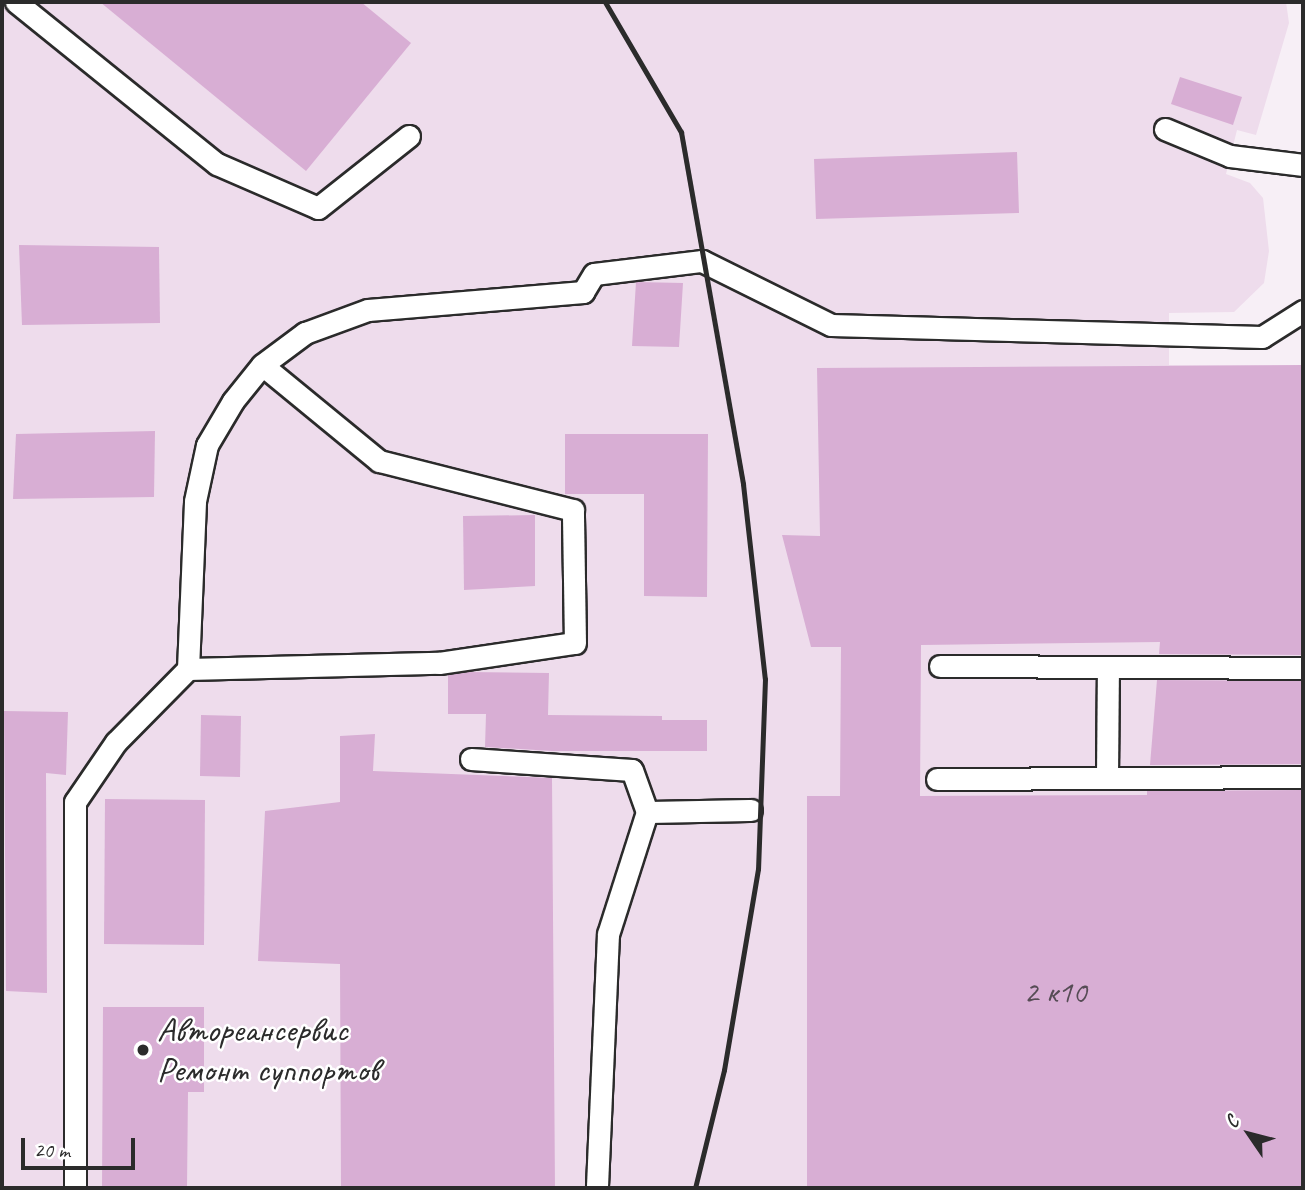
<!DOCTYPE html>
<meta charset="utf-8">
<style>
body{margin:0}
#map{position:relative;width:1305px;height:1190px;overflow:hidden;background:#f7eff6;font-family:Caveat,sans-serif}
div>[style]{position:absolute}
.built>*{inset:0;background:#eedcec}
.building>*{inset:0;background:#d8aed4}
.roads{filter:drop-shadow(2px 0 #2b2b2b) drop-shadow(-2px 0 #2b2b2b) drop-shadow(0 2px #2b2b2b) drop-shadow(0 -2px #2b2b2b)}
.service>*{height:21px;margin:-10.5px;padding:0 10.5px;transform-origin:10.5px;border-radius:10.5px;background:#fff}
.rail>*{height:5px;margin:-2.5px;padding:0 2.5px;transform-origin:2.5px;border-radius:2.5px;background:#2b2b2b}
.dots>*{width:19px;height:19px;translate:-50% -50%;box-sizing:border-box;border:4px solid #fff;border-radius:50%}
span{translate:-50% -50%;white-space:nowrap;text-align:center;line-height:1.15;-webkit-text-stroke:5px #fff;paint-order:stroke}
.number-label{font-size:32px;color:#564c55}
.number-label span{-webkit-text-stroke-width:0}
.poi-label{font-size:35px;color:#2b2b2b}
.left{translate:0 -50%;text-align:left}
.frame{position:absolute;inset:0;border:4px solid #2b2b2b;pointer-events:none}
.north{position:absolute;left:1214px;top:1099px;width:70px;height:70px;-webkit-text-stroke:5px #fff;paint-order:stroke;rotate:305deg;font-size:19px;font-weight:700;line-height:28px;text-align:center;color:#2b2b2b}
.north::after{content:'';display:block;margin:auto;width:24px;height:32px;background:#2b2b2b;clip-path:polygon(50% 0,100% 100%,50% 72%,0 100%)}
.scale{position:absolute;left:21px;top:1138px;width:114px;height:32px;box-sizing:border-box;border:4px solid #2b2b2b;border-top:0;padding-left:9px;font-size:21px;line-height:24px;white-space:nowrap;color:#2b2b2b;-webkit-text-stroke:5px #fff;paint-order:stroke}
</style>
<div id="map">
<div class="built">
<i style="clip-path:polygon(2px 2px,1286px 2px,1289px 23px,1256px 135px,1237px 130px,1226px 174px,1250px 183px,1263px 198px,1269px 251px,1264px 283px,1234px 312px,1169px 313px,1169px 365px,1303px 365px,1303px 1188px,2px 1188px)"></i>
</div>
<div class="building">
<i style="clip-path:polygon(100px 2px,361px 2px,411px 43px,306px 171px)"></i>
<i style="clip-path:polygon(1180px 77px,1242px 97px,1233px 125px,1171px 104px)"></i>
<i style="clip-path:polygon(1017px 152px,1019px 213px,816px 219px,814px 159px)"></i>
<i style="clip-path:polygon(19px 245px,159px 247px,160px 323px,22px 325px)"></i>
<i style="clip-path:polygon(636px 282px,683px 283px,679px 347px,632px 346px)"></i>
<i style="clip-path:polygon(1303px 365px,1303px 655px,1159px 654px,1160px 642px,921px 645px,920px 796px,1147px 795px,1147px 791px,1303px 790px,1303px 1188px,807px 1188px,807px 796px,840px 796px,841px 647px,811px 647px,782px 535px,820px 536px,817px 368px)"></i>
<i style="clip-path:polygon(155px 431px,154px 497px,13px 499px,16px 434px)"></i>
<i style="clip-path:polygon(565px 434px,708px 434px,707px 597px,644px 596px,644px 494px,565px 494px)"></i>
<i style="clip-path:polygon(535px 515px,535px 586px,464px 590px,463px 516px)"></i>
<i style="clip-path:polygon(467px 672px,549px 673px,548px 715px,662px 716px,662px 720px,707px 720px,707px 751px,552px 751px,485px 747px,486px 714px,448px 714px,448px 675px)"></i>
<i style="clip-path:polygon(1157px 680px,1303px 681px,1303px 764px,1150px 765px)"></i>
<i style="clip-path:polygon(4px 711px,68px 712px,66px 775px,46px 773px,47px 993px,6px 991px)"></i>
<i style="clip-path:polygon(201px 715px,241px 716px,240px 777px,200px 776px)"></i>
<i style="clip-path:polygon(375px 734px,373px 771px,552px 778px,555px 1188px,341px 1188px,340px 964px,258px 961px,265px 811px,340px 802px,340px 736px)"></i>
<i style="clip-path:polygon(105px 799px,205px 800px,204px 945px,104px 944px)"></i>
<i style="clip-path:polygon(103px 1007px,204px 1007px,204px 1092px,188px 1092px,187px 1188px,102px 1188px)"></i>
</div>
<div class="roads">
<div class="service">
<i style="left:16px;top:2px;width:258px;rotate:38.9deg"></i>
<i style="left:217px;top:164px;width:110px;rotate:23.5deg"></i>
<i style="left:318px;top:208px;width:116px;rotate:-38.4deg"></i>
<i style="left:1165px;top:129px;width:70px;rotate:22.6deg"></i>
<i style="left:1230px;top:156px;width:74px;rotate:7deg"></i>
<i style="left:940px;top:666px;width:363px;rotate:0.3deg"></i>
<i style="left:188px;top:669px;width:251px;rotate:-1.4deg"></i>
<i style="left:439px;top:663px;width:137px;rotate:-8.4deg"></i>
<i style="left:575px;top:643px;width:133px;rotate:-90.9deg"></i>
<i style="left:573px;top:510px;width:200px;rotate:-165.8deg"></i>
<i style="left:379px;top:461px;width:151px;rotate:-140.6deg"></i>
<i style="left:471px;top:759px;width:161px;rotate:3.9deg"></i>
<i style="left:632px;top:770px;width:45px;rotate:70.3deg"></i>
<i style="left:647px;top:812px;width:128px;rotate:107.7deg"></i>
<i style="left:608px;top:934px;width:254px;rotate:92.5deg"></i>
<i style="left:1107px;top:777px;width:110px;rotate:-89.5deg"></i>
<i style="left:937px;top:779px;width:366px;rotate:-0.3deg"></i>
<i style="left:647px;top:812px;width:104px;rotate:-1.1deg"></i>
<i style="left:75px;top:1188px;width:386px;rotate:-90deg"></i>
<i style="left:75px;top:802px;width:73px;rotate:-55.7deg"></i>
<i style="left:116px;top:742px;width:103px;rotate:-45.4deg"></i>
<i style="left:188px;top:669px;width:168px;rotate:-87.6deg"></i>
<i style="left:195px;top:501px;width:57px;rotate:-77.9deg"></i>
<i style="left:207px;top:445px;width:51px;rotate:-59.4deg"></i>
<i style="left:233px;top:401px;width:46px;rotate:-51.1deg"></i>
<i style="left:262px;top:365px;width:54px;rotate:-36.7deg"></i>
<i style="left:305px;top:333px;width:67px;rotate:-20.1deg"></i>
<i style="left:368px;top:310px;width:216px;rotate:-4.8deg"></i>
<i style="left:583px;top:292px;width:21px;rotate:-59deg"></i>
<i style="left:594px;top:274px;width:109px;rotate:-6.9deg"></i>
<i style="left:702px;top:261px;width:144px;rotate:26.4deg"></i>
<i style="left:831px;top:325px;width:431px;rotate:1.6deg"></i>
<i style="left:1262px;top:337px;width:49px;rotate:-32.4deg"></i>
</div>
</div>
<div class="rail">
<i style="left:605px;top:2px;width:151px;rotate:59.7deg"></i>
<i style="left:681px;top:132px;width:357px;rotate:80deg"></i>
<i style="left:743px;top:484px;width:196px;rotate:83.6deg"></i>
<i style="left:765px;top:679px;width:190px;rotate:92.1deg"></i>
<i style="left:758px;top:869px;width:204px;rotate:99.6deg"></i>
<i style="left:724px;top:1070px;width:122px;rotate:103.8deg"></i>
</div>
<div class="dots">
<i style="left:143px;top:1050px;background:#2b2b2b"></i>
</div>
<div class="number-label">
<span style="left:1055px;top:992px">2 к10</span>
</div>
<div class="poi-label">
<span class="left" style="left:157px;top:1050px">Автореансервис<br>Ремонт суппортов</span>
</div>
<div class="frame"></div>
<div class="north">С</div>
<div class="scale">20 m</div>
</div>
